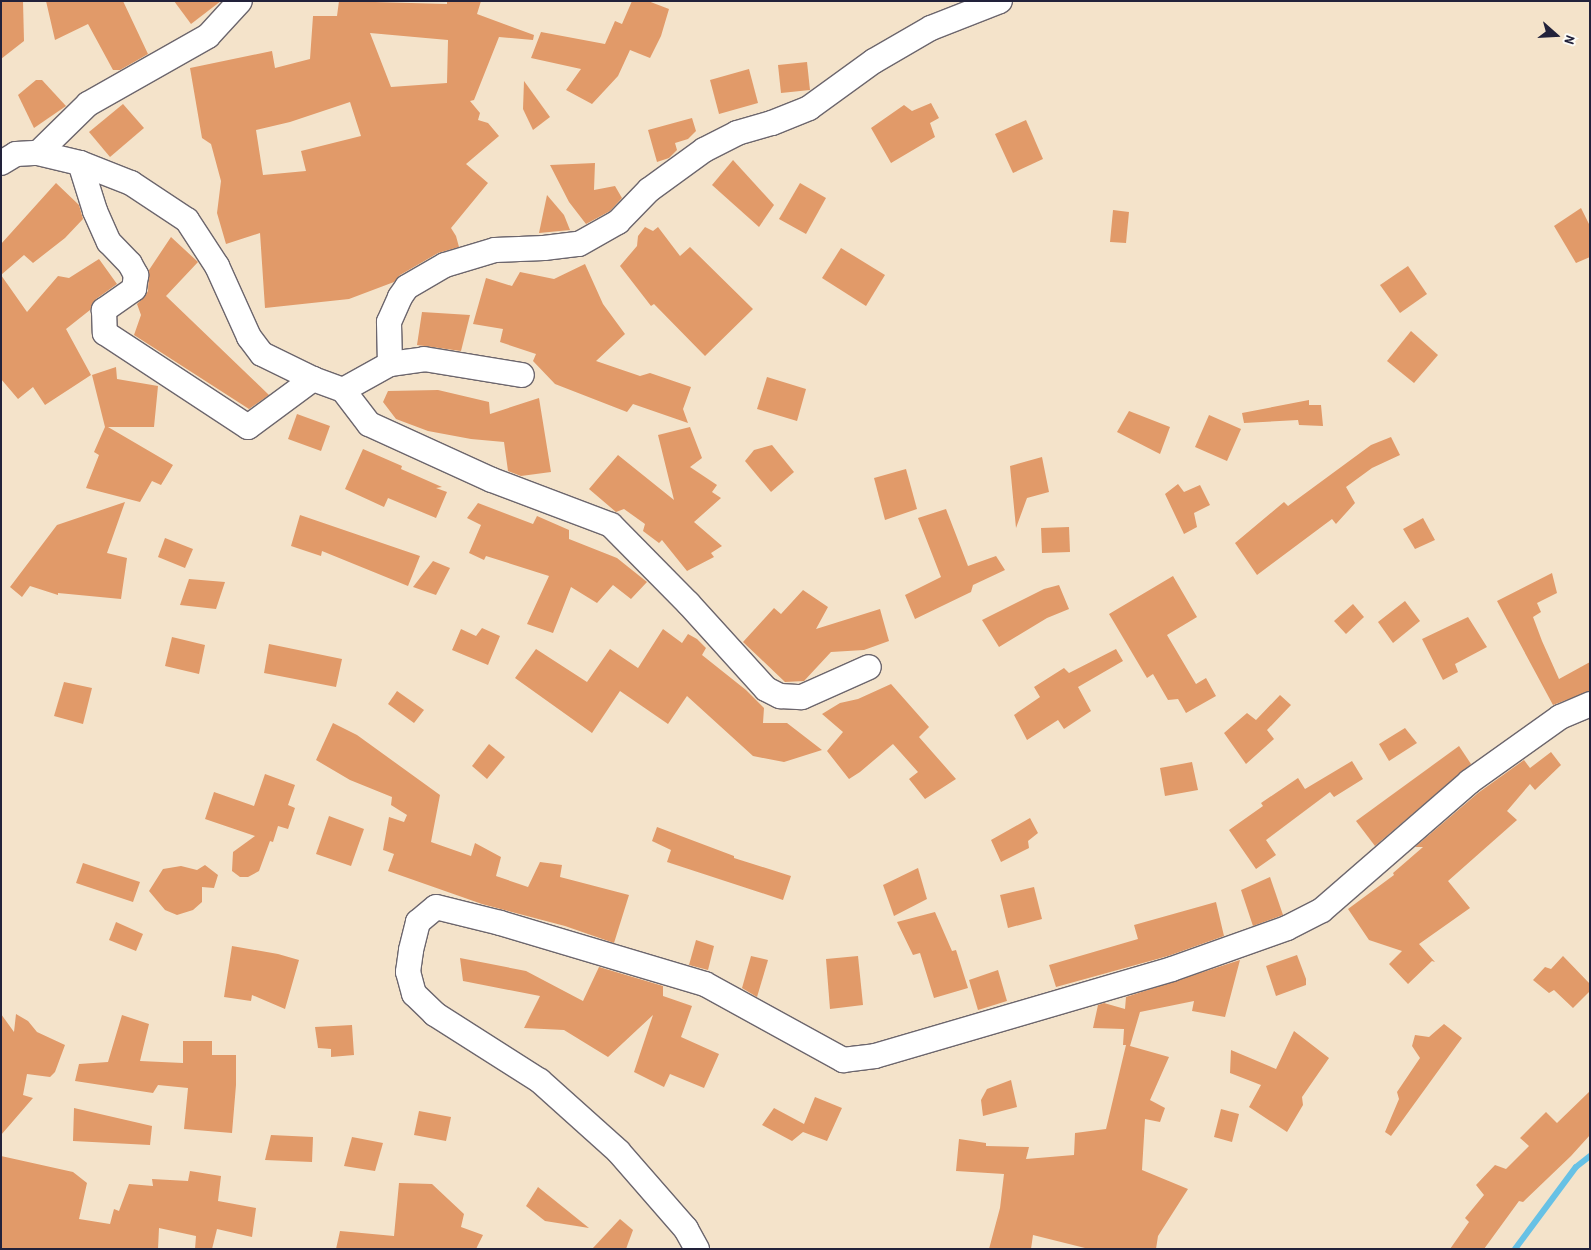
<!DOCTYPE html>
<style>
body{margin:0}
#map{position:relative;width:1591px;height:1250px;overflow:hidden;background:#f4e3ca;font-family:"Patrick Hand",sans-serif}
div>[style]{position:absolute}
.stream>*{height:6px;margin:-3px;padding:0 3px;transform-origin:3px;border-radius:3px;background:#67c1e5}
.building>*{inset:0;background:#e19a69}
.roads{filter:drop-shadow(1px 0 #6c666d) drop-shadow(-1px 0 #6c666d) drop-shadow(0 1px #6c666d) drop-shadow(0 -1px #6c666d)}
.street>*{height:24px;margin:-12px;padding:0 12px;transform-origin:12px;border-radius:12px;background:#fff}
span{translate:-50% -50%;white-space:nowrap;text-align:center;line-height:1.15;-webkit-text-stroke:4px #fdfcf7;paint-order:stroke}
.frame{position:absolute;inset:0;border:2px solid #22223b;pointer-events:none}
.north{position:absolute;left:1531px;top:10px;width:50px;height:50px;-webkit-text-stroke:4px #fdfcf7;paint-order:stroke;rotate:109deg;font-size:14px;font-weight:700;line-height:20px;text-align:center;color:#22223b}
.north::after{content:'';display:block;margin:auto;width:18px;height:22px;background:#22223b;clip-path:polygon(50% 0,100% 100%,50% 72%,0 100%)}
</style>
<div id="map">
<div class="stream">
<i style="left:1515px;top:1249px;width:102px;rotate:-53.4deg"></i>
<i style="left:1576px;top:1167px;width:18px;rotate:-38deg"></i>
</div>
<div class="building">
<i style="clip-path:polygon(1px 1px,23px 1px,24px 41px,1px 59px)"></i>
<i style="clip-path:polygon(46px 1px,123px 1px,148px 54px,120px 70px,113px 70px,88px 24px,55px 40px)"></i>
<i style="clip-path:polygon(174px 1px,221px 1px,191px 24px)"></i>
<i style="clip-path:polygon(evenodd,339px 1px,447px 4px,447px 1px,481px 1px,477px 14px,534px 35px,533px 40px,499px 37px,474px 100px,470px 101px,480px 113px,478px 120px,488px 123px,499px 136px,466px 164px,488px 183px,451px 228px,456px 236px,459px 247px,438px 253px,400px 275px,394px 282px,349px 299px,265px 308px,260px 233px,226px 244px,217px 213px,221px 181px,211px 144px,202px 138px,190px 68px,272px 51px,275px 68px,310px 59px,313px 16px,337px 16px,339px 1px,370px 33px,448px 40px,447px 83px,391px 87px,370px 33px,339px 1px,350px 102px,361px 136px,301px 151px,306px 171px,263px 175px,256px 130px,290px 122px,350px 102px)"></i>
<i style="clip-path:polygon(632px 1px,648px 1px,669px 9px,661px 36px,650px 58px,630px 50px,618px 76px,592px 104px,566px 90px,581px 69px,531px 58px,541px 32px,605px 44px,615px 21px,622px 24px)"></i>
<i style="clip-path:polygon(807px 62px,810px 90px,781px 93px,778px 65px)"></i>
<i style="clip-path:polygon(749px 69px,758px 103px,719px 114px,710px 80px)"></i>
<i style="clip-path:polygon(36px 80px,42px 80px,66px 106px,34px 128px,18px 95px)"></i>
<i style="clip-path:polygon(524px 81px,550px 117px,533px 130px,523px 109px)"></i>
<i style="clip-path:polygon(931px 103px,939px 118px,930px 123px,935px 137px,891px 163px,871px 128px,904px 105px,912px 111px)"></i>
<i style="clip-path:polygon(123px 104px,144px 128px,110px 157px,89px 132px)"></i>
<i style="clip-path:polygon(692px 118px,696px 131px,688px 139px,675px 143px,677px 150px,669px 158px,657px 162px,648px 130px)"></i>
<i style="clip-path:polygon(1026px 120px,1043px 159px,1013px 173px,995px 134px)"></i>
<i style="clip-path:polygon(733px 160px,774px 205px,759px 227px,712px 185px)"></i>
<i style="clip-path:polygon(595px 163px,594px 190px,615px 186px,622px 198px,610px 211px,586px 224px,569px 202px,550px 165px)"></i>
<i style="clip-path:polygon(56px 183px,79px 205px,83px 219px,65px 238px,33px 263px,24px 255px,1px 275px,1px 244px)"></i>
<i style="clip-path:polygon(800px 183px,826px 198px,806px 234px,779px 219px)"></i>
<i style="clip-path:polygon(547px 195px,564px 215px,570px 230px,539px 233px)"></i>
<i style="clip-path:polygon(1581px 208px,1590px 226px,1590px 257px,1576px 263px,1554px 226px)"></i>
<i style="clip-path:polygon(1113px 210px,1129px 212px,1126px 243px,1110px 242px)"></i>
<i style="clip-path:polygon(645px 227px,653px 231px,658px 227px,680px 256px,690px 247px,753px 309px,705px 356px,654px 304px,651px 306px,620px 266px,637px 246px,638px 236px)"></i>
<i style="clip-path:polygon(171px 237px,198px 262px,166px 296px,269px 395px,249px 409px,134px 335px,141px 315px,137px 304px,145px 296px,148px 291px,149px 270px)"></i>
<i style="clip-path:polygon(841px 248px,885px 275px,866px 306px,822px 278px)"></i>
<i style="clip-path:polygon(99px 259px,117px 284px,96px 299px,90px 310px,66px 329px,91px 375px,45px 405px,33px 387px,18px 399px,1px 379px,1px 275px,27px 312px,58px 276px,69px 278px)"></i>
<i style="clip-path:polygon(585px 264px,603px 304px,625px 334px,596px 361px,640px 376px,650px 373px,691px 387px,683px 409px,688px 423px,633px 404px,627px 412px,555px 384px,533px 361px,536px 354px,500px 342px,503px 329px,473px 324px,486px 278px,512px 286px,520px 272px,554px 279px)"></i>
<i style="clip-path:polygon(1408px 266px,1427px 294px,1400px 313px,1380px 285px)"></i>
<i style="clip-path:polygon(422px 312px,470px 315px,461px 351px,417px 345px)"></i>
<i style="clip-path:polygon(1411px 331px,1438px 355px,1414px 383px,1387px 361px)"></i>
<i style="clip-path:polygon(116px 367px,117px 379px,158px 386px,154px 427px,108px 427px,173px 465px,161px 485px,152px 481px,140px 502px,86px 488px,99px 455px,94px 452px,105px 427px,92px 375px)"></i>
<i style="clip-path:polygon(767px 377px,806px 389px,797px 421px,757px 409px)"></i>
<i style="clip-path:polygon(438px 390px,489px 402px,490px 414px,539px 398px,551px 472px,521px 476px,508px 471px,504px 442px,471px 439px,428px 431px,396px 419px,383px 402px,388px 391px)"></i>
<i style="clip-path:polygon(1309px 400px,1309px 405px,1321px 405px,1323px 426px,1299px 425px,1298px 420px,1244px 423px,1242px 413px)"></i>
<i style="clip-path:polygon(1129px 411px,1170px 427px,1160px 454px,1117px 432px)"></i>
<i style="clip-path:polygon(297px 414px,330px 426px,321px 451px,288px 439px)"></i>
<i style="clip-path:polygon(1209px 415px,1241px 429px,1227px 461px,1195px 447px)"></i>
<i style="clip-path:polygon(690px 427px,702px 458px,690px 467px,717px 485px,712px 492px,721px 498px,694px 522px,722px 546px,711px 553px,714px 557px,687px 571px,662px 540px,659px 543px,643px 531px,645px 524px,624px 509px,616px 512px,589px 489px,618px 455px,674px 500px,658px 435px)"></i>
<i style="clip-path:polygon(1391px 437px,1400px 455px,1372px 468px,1346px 487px,1355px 503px,1336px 524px,1332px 519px,1257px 575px,1235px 543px,1284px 502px,1288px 506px,1371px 445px)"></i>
<i style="clip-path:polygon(772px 445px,794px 472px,771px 492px,745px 461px,754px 450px)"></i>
<i style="clip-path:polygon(363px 449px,402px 466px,401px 469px,442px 487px,436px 488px,447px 492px,436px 518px,388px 498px,384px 507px,345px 489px)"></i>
<i style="clip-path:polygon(1042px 457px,1049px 492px,1027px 498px,1016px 528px,1010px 466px)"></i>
<i style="clip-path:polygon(906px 469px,917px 509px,885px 520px,874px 478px)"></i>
<i style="clip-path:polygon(1178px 484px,1184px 492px,1200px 485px,1210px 505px,1194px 513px,1197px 527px,1184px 534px,1165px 494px)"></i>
<i style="clip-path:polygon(125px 502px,107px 553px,127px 558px,121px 599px,58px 593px,58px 595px,30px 586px,22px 597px,10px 587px,57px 525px)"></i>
<i style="clip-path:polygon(478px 503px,533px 524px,537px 516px,569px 530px,569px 539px,617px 558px,647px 582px,631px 599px,613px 585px,597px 603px,571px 587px,553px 633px,527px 624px,549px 576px,486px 556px,484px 560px,469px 553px,481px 525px,467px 518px)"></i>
<i style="clip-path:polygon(946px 509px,968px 566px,996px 556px,1005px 570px,973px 585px,971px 592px,915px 619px,905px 595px,941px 577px,918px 518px)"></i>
<i style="clip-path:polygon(300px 515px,420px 556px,408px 586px,322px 551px,321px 556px,291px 546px)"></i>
<i style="clip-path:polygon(1423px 518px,1435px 540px,1415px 549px,1403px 529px)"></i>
<i style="clip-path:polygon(1069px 527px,1070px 552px,1042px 553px,1041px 528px)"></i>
<i style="clip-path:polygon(165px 538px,193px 549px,185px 568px,158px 557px)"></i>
<i style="clip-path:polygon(433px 561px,450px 568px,436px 595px,413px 587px)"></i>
<i style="clip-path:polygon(1552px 573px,1557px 593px,1537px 603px,1541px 612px,1533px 617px,1542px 641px,1559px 679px,1590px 662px,1590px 691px,1553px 705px,1497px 601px)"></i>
<i style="clip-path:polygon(1173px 576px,1197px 617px,1167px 635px,1196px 684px,1206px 678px,1216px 696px,1186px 713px,1178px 699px,1168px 700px,1153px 674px,1147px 678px,1109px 614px)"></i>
<i style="clip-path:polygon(189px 579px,225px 582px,216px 609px,180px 605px)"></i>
<i style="clip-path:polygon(1059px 585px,1069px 609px,1047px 618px,999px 647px,982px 620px,1044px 589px)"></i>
<i style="clip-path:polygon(803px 590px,828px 607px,816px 629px,880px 609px,889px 641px,864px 650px,831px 652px,804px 681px,785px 682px,743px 642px,774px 608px,781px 614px)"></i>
<i style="clip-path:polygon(1405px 601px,1420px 621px,1393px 643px,1378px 622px)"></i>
<i style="clip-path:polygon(1353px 604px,1364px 617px,1346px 634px,1334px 621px)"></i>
<i style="clip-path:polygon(1468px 617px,1487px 647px,1455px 664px,1458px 672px,1443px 680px,1422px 639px)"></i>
<i style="clip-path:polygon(482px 628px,500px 636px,488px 665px,452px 650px,461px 629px,476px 636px)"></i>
<i style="clip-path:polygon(663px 629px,682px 643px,688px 634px,697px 639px,706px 648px,702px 655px,746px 690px,764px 708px,763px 723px,787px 723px,822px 750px,784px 762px,753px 756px,687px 696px,668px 724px,620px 691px,592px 733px,515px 678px,536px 649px,587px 682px,610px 649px,638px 668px)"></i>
<i style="clip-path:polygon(172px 637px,205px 645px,199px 674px,165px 666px)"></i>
<i style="clip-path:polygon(269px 644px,342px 659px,336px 687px,264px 673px)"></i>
<i style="clip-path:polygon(1116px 649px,1123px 661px,1078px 687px,1091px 711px,1064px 729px,1058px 720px,1027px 740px,1014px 715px,1040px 697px,1034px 687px,1064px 668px,1069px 673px)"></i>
<i style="clip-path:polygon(64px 682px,92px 688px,83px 724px,54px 716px)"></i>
<i style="clip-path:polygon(891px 684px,929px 727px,919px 737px,956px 779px,925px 799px,909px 779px,918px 772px,893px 744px,860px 772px,849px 779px,827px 751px,843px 732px,822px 714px,840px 703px,858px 699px)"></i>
<i style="clip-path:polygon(397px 691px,424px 710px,414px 723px,388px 704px)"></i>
<i style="clip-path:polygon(1280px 695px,1291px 705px,1267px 730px,1274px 739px,1246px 764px,1224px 733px,1247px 713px,1256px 720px)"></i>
<i style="clip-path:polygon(333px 723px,357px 735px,440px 795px,431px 842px,471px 856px,475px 843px,501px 857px,496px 876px,528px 887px,540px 862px,562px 865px,560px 877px,629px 895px,614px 943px,565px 926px,482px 904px,388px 871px,394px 854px,383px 850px,389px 817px,404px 822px,407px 815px,391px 805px,392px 797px,350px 780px,316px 760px)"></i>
<i style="clip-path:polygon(1405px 728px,1417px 743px,1389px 761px,1379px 744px)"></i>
<i style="clip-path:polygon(489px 744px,505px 757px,487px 779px,472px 766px)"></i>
<i style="clip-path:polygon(1459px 746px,1471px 764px,1375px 846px,1356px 821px)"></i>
<i style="clip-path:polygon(1551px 752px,1561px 765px,1535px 790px,1530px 784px,1507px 811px,1517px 820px,1448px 881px,1470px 908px,1419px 944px,1435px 962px,1432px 961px,1408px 984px,1389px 964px,1402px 951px,1369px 940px,1348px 909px,1394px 875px,1393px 873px,1423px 847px,1415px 847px,1478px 793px,1524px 760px,1530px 768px)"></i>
<i style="clip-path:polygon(1352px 761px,1363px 779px,1334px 797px,1330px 792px,1266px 840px,1276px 855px,1256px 869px,1229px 830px,1263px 806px,1261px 803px,1298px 778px,1305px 789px)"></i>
<i style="clip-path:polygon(1192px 762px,1198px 790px,1165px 796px,1160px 768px)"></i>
<i style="clip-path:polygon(265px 774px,295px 785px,288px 805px,295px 808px,288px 829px,278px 826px,273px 842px,270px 841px,259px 871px,248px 877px,240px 877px,232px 871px,233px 852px,255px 836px,205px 819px,214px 792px,254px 806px)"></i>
<i style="clip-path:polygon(329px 816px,364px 829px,351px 866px,316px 854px)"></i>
<i style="clip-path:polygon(1030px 818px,1038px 833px,1028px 841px,1029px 848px,1001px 862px,991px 840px)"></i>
<i style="clip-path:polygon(657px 827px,734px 856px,734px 858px,791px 876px,783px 900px,667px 862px,671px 850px,652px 841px)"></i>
<i style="clip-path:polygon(83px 863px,140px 882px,133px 902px,76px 883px)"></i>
<i style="clip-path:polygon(205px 865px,218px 875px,214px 888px,202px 887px,202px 902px,193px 910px,177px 915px,165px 910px,149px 891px,163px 869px,181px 866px,197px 870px)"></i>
<i style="clip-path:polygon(918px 868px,927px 899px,894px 916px,883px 885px)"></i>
<i style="clip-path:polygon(1270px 877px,1283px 915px,1253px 926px,1241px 890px)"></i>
<i style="clip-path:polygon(1034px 887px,1042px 919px,1008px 928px,1000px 895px)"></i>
<i style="clip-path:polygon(1216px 902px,1224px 936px,1168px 956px,1056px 987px,1049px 965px,1138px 939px,1134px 925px)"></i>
<i style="clip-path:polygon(935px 912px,952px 951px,956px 950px,968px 988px,934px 998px,920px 953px,913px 955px,897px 922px)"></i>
<i style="clip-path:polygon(116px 922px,143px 934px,136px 951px,109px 940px)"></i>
<i style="clip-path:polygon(696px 940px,714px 946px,708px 970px,689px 965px)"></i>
<i style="clip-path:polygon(232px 946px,278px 954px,299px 960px,285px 1009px,252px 995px,251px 1001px,224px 997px)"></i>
<i style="clip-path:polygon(1297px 955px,1306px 979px,1306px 985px,1276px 996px,1266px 966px)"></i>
<i style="clip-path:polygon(751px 956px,768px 960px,757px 997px,742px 988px)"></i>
<i style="clip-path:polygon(858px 956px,863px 1005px,830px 1009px,826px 959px)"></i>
<i style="clip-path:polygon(1563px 956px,1590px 984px,1590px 991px,1573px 1008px,1554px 990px,1549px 993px,1533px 980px,1545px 967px,1551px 969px)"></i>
<i style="clip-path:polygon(460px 958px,526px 971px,583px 1001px,599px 967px,663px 986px,663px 996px,692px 1006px,681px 1037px,719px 1054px,704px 1088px,670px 1074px,664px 1087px,634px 1072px,653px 1015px,608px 1057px,564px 1030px,524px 1028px,540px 996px,463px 981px)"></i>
<i style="clip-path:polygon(1240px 960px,1225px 1017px,1192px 1011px,1194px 1001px,1140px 1012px,1130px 1046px,1169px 1057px,1150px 1100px,1165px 1108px,1160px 1122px,1145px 1119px,1142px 1170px,1188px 1189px,1158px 1236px,1156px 1249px,1089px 1249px,1033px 1235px,1031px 1249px,989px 1249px,1000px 1208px,1004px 1174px,956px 1171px,959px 1139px,986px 1143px,986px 1146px,1029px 1147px,1026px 1159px,1074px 1155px,1075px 1133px,1106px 1129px,1126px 1045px,1123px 1045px,1124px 1029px,1093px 1028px,1098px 1005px,1104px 1003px,1125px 1009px,1126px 997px)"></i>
<i style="clip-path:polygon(998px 970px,1007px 1001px,978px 1010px,969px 980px)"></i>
<i style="clip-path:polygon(1px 1014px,14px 1032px,16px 1014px,28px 1021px,37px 1032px,65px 1045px,55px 1072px,50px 1077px,27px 1074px,23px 1095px,33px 1098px,1px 1135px)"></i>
<i style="clip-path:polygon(122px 1015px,149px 1024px,140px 1061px,183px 1063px,183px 1041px,212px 1041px,212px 1055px,236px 1055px,236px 1085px,232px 1133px,184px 1129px,188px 1088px,158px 1085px,153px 1093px,75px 1081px,79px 1064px,108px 1062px)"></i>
<i style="clip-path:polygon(1444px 1024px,1462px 1038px,1391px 1136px,1385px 1132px,1399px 1099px,1397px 1092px,1420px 1058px,1412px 1046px,1415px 1035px,1429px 1037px)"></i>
<i style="clip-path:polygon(352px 1025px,354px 1055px,331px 1057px,331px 1049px,318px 1048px,315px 1027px)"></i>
<i style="clip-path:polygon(1294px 1031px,1329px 1058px,1302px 1097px,1303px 1105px,1287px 1132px,1249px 1107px,1261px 1085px,1230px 1073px,1231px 1050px,1276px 1069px)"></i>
<i style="clip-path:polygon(1011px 1080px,1017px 1107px,983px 1116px,981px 1100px,987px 1089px)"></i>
<i style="clip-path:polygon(1590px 1091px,1590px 1135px,1571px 1156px,1523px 1202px,1519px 1201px,1484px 1249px,1450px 1249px,1469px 1222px,1465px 1218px,1484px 1195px,1476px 1185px,1495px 1165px,1506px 1169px,1529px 1146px,1520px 1138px,1546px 1112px,1557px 1123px)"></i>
<i style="clip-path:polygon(815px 1097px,842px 1108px,827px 1141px,803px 1132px,792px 1141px,762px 1125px,774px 1108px,804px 1124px)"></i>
<i style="clip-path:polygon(74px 1108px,152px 1126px,150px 1145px,73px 1141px)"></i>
<i style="clip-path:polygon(1221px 1109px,1239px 1114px,1232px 1142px,1214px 1137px)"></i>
<i style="clip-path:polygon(419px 1111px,451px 1117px,446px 1141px,414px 1135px)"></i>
<i style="clip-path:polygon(271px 1135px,313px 1137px,312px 1162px,265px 1160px)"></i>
<i style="clip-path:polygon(352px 1137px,383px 1143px,375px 1171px,344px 1166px)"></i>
<i style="clip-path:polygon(1px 1156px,73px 1172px,87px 1183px,79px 1219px,110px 1224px,114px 1209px,119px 1211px,129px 1184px,153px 1186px,152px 1179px,188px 1181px,190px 1171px,221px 1176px,218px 1201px,256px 1208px,252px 1237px,217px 1229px,212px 1249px,195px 1249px,196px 1236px,159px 1228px,158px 1249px,1px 1249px)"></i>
<i style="clip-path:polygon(399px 1183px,432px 1184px,464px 1214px,461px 1227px,483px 1235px,476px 1249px,336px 1249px,340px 1231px,394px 1236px)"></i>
<i style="clip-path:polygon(538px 1187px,589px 1228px,545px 1221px,526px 1206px)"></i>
<i style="clip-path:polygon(620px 1219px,633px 1230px,626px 1249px,592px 1249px)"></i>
</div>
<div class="roads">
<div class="street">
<i style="left:38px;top:153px;width:70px;rotate:-44.4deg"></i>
<i style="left:88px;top:104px;width:138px;rotate:-29.5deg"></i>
<i style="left:208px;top:36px;width:47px;rotate:-47.6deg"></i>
<i style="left:1px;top:163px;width:17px;rotate:-31deg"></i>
<i style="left:16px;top:154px;width:22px;rotate:-3deg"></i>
<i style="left:38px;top:153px;width:43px;rotate:13.4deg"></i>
<i style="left:80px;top:163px;width:55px;rotate:21.4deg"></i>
<i style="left:131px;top:183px;width:67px;rotate:33.5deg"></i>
<i style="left:187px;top:220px;width:55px;rotate:56.9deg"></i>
<i style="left:217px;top:266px;width:78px;rotate:65.7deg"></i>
<i style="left:249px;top:337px;width:21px;rotate:53deg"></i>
<i style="left:262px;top:354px;width:57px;rotate:26.1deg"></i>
<i style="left:313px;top:379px;width:32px;rotate:20deg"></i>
<i style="left:343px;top:390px;width:43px;rotate:52.6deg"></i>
<i style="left:369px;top:424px;width:135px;rotate:24.5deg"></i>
<i style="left:492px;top:480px;width:127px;rotate:20.7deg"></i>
<i style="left:611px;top:525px;width:110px;rotate:45.4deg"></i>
<i style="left:688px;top:603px;width:116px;rotate:47.8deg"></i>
<i style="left:766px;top:689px;width:16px;rotate:27deg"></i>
<i style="left:780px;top:696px;width:22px;rotate:3deg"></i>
<i style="left:802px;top:697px;width:73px;rotate:-24.1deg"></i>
<i style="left:80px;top:163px;width:50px;rotate:72.6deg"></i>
<i style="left:95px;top:211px;width:34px;rotate:66deg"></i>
<i style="left:109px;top:242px;width:30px;rotate:46deg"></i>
<i style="left:130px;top:264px;width:13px;rotate:61deg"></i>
<i style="left:136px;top:275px;width:14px;rotate:98deg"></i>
<i style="left:134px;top:289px;width:37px;rotate:145deg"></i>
<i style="left:104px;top:310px;width:23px;rotate:88deg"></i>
<i style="left:105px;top:333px;width:171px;rotate:33.3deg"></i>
<i style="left:248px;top:427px;width:81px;rotate:-36.4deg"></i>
<i style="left:390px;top:364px;width:42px;rotate:-91.4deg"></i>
<i style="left:389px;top:322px;width:27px;rotate:-66deg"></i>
<i style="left:400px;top:297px;width:12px;rotate:-55deg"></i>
<i style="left:407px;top:287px;width:44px;rotate:-30.1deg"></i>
<i style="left:445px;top:265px;width:52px;rotate:-16.7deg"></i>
<i style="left:495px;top:250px;width:49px;rotate:-2.3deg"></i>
<i style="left:544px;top:248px;width:35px;rotate:-7deg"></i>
<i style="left:579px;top:244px;width:45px;rotate:-29.4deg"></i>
<i style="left:618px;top:222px;width:45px;rotate:-45.9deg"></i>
<i style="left:649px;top:190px;width:68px;rotate:-36deg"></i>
<i style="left:704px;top:150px;width:37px;rotate:-27deg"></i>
<i style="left:737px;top:133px;width:36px;rotate:-16deg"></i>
<i style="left:772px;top:123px;width:40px;rotate:-22deg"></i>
<i style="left:809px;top:108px;width:80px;rotate:-35.9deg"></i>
<i style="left:874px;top:61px;width:66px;rotate:-30.1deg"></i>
<i style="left:931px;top:28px;width:74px;rotate:-21.4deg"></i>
<i style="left:343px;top:390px;width:54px;rotate:-29deg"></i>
<i style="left:390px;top:364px;width:34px;rotate:-8deg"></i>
<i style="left:424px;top:359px;width:99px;rotate:9.3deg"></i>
<i style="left:697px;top:1249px;width:23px;rotate:-119deg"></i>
<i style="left:686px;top:1229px;width:103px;rotate:-131.1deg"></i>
<i style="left:618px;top:1151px;width:105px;rotate:-138.1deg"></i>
<i style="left:540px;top:1081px;width:125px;rotate:-147.5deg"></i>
<i style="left:435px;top:1014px;width:29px;rotate:-136deg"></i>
<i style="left:414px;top:994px;width:23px;rotate:-105deg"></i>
<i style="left:408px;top:972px;width:22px;rotate:-82deg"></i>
<i style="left:411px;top:950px;width:29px;rotate:-76deg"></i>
<i style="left:418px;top:922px;width:23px;rotate:-40deg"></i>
<i style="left:436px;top:907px;width:66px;rotate:14deg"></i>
<i style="left:500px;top:923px;width:214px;rotate:16.6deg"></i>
<i style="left:705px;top:984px;width:158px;rotate:28.8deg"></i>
<i style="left:843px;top:1060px;width:32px;rotate:-7deg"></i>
<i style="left:875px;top:1056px;width:309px;rotate:-16.3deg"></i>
<i style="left:1172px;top:969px;width:122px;rotate:-19.6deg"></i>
<i style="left:1287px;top:928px;width:39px;rotate:-27deg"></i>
<i style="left:1322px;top:910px;width:195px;rotate:-41deg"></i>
<i style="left:1469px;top:782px;width:112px;rotate:-35.5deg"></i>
<i style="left:1560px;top:717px;width:33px;rotate:-23deg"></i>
</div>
</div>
<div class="frame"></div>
<div class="north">N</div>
</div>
